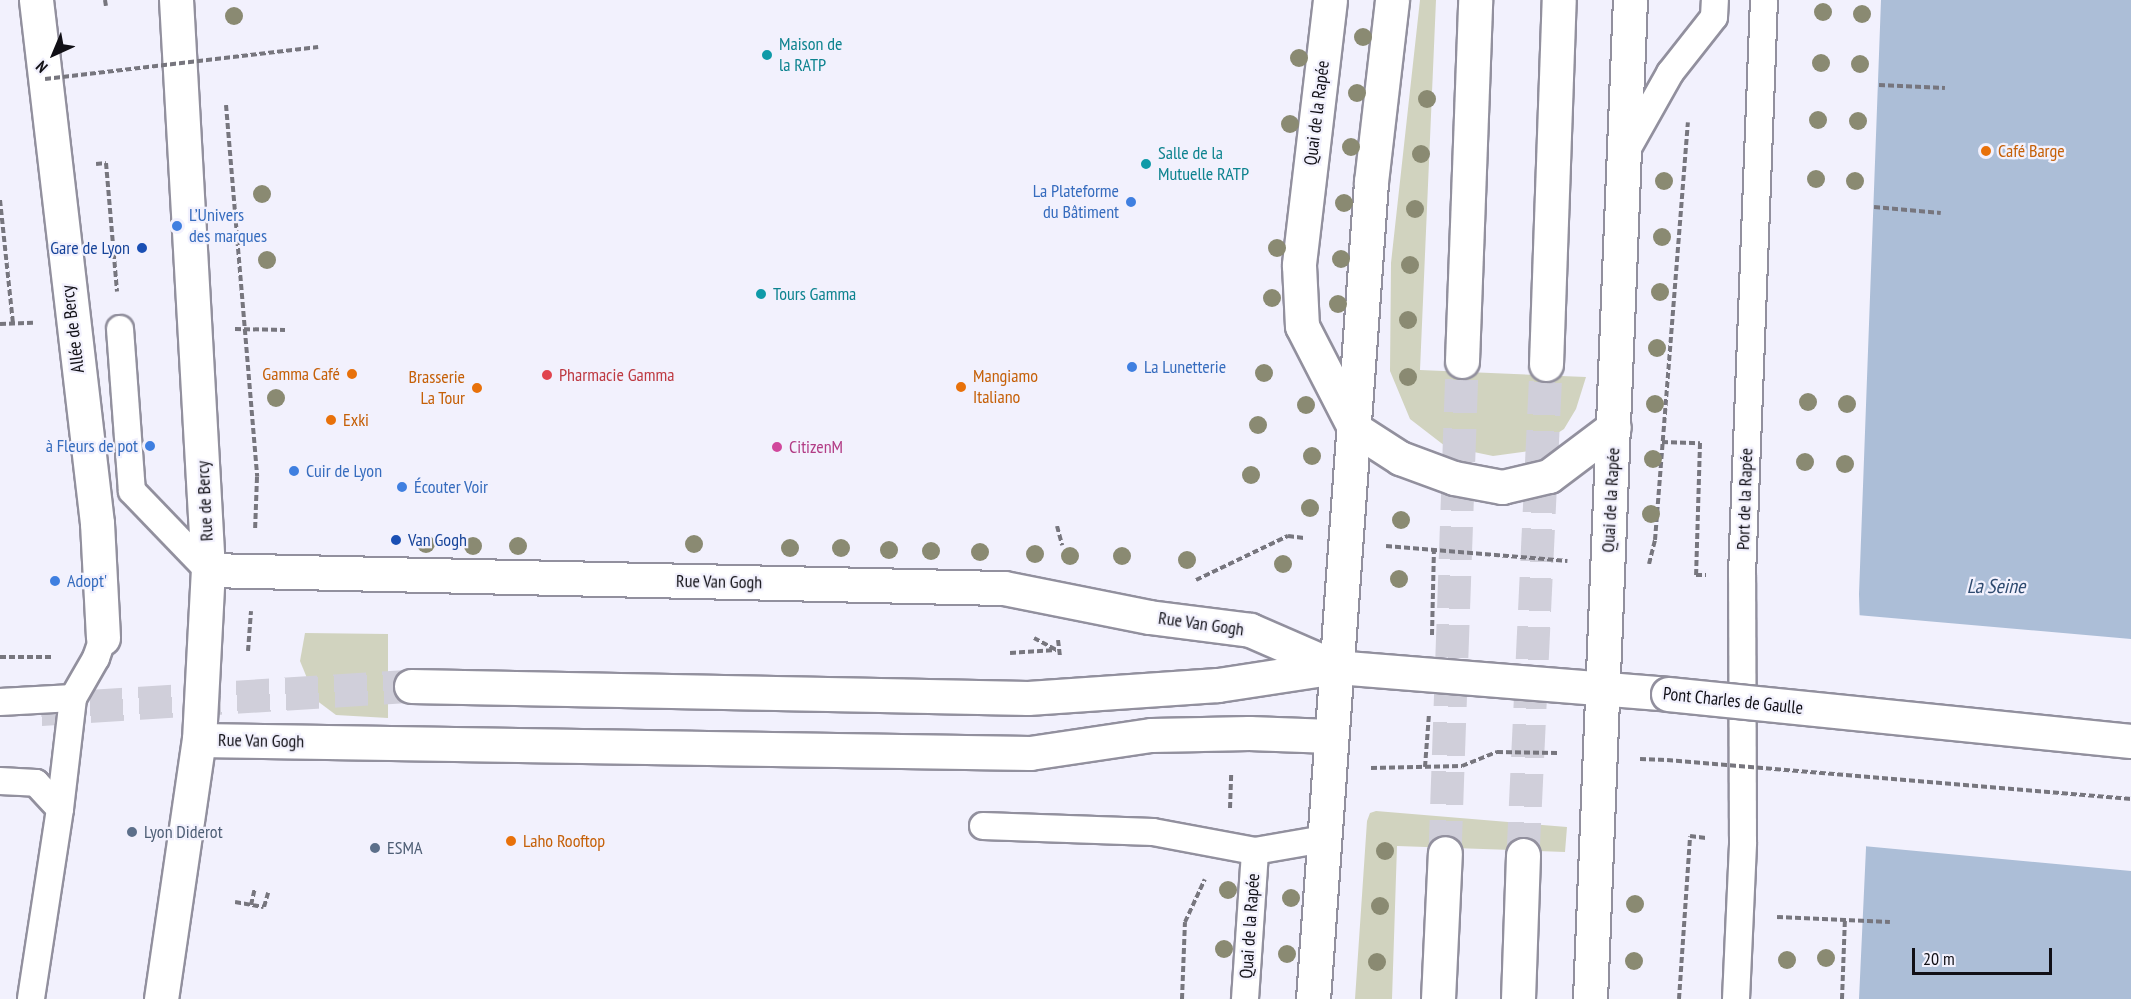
<!DOCTYPE html>
<meta charset="utf-8">
<style>
body{margin:0}
#map{position:relative;width:2131px;height:999px;overflow:hidden;background:#f2f1fd;font-family:"PT Sans Narrow",sans-serif}
div>[style]{position:absolute}
.green>*{inset:0;background:#d1d3bf}
.water>*{inset:0;background:#acbed7}
.pier>*{inset:0;background:#f2f1fd}
.secondary-tunnel>*{height:33px;margin-top:-16.5px;transform-origin:0;background:repeating-linear-gradient(90deg,#d0cfda 0 33px,transparent 0 49px)}
.primary-tunnel>*{height:33px;margin-top:-16.5px;transform-origin:0;background:repeating-linear-gradient(90deg,#d0cfda 0 33px,transparent 0 49px)}
.path>*{height:4px;margin-top:-2px;transform-origin:0;background:repeating-linear-gradient(90deg,#77767e 0 6px,transparent 0 9px)}
.roads{filter:drop-shadow(2px 0 #92909e) drop-shadow(-2px 0 #92909e) drop-shadow(0 2px #92909e) drop-shadow(0 -2px #92909e)}
.service>*{height:26px;margin:-13px;padding:0 13px;transform-origin:13px;border-radius:13px;background:#fff}
.pedestrian>*{height:33px;margin:-16.5px;padding:0 16.5px;transform-origin:16.5px;border-radius:16.5px;background:#fff}
.minor>*{height:33px;margin:-16.5px;padding:0 16.5px;transform-origin:16.5px;border-radius:16.5px;background:#fff}
.tertiary>*{height:33px;margin:-16.5px;padding:0 16.5px;transform-origin:16.5px;border-radius:16.5px;background:#fff}
.secondary>*{height:33px;margin:-16.5px;padding:0 16.5px;transform-origin:16.5px;border-radius:16.5px;background:#fff}
.primary>*{height:33px;margin:-16.5px;padding:0 16.5px;transform-origin:16.5px;border-radius:16.5px;background:#fff}
.path-bridge>*{height:4px;margin-top:-2px;transform-origin:0;background:repeating-linear-gradient(90deg,#77767e 0 6px,transparent 0 9px)}
.bridges{filter:drop-shadow(2px 0 #92909e) drop-shadow(-2px 0 #92909e) drop-shadow(0 2px #92909e) drop-shadow(0 -2px #92909e)}
.primary-bridge>*{height:33px;margin:-16.5px;padding:0 16.5px;transform-origin:16.5px;border-radius:16.5px;background:#fff}
.trees>*{width:18px;height:18px;margin:-9px;border-radius:50%;background:#8a8a72}
.dots>*{width:16px;height:16px;translate:-50% -50%;box-sizing:border-box;border:3px solid #f2f1fd;border-radius:50%}
span{translate:-50% -50%;white-space:nowrap;text-align:center;line-height:1.15;-webkit-text-stroke:4.5px #f2f1fd;paint-order:stroke}
.culture-label{font-size:18px;color:#0d838f}
.left{translate:0 -50%;text-align:left}
.street-label{font-size:18px;color:#111016}
.food-label{font-size:18px;color:#c56008}
.right{translate:-100% -50%;text-align:right}
.shop-label{font-size:18px;color:#366cbe}
.transit-label{font-size:18px;color:#164399}
.health-label{font-size:18px;color:#be3a42}
.hotel-label{font-size:18px;color:#b23c85}
.service-label{font-size:18px;color:#4e5e75}
.water-label{font-size:20px;color:#2e4a6f;font-style:italic}
.north{position:absolute;left:24px;top:24px;width:60px;height:60px;-webkit-text-stroke:4px #f2f1fd;paint-order:stroke;rotate:224deg;font-size:16px;font-weight:700;line-height:24px;text-align:center;color:#111016}
.north::after{content:'';display:block;margin:auto;width:21px;height:27px;background:#111016;clip-path:polygon(50% 0,100% 100%,50% 72%,0 100%)}
.scale{position:absolute;left:1912px;top:948px;width:140px;height:27px;box-sizing:border-box;border:3px solid #111016;border-top:0;padding-left:8px;font-size:18px;line-height:21px;white-space:nowrap;color:#111016;-webkit-text-stroke:4px #f2f1fd;paint-order:stroke}
</style>
<div id="map">
<div class="green">
<i style="clip-path:polygon(1420px 0,1436px 0,1420px 370px,1586px 377px,1576px 409px,1564px 429px,1530px 451px,1493px 456px,1445px 446px,1410px 419px,1390px 371px,1391px 263px)"></i>
<i style="clip-path:polygon(305px 633px,388px 634px,388px 718px,336px 715px,316px 700px,300px 661px)"></i>
<i style="clip-path:polygon(1376px 811px,1567px 827px,1565px 852px,1397px 846px,1392px 999px,1355px 999px,1367px 821px,1370px 813px)"></i>
</div>
<div class="water">
<i style="clip-path:polygon(1881px 0,2131px 0,2131px 999px,1859px 999px,1866px 848px,1859px 594px)"></i>
</div>
<div class="pier">
<i style="clip-path:polygon(1857px 615px,2131px 639px,2131px 871px,1863px 846px)"></i>
</div>
<div class="secondary-tunnel">
<i style="left:41px;top:709px;width:371px;rotate:-3.6deg"></i>
</div>
<div class="primary-tunnel">
<i style="left:1445px;top:853px;width:492px;rotate:-88deg"></i>
<i style="left:1523px;top:855px;width:492px;rotate:-87.3deg"></i>
</div>
<div class="path">
<i style="left:105px;top:0;width:6px;rotate:81deg"></i>
<i style="left:1879px;top:85px;width:66px;rotate:2.6deg"></i>
<i style="left:226px;top:105px;width:373px;rotate:85.2deg"></i>
<i style="left:257px;top:477px;width:54px;rotate:92.1deg"></i>
<i style="left:96px;top:164px;width:10px;rotate:-6deg"></i>
<i style="left:106px;top:163px;width:129px;rotate:85.1deg"></i>
<i style="left:0;top:200px;width:124px;rotate:84deg"></i>
<i style="left:1874px;top:207px;width:67px;rotate:5.1deg"></i>
<i style="left:0;top:324px;width:33px;rotate:-2deg"></i>
<i style="left:235px;top:329px;width:50px;rotate:1.1deg"></i>
<i style="left:1662px;top:442px;width:38px;rotate:2deg"></i>
<i style="left:1700px;top:443px;width:132px;rotate:91.7deg"></i>
<i style="left:1696px;top:575px;width:10px"></i>
<i style="left:1057px;top:526px;width:20px;rotate:75deg"></i>
<i style="left:1386px;top:546px;width:182px;rotate:4.7deg"></i>
<i style="left:1649px;top:564px;width:25px;rotate:-76deg"></i>
<i style="left:1655px;top:540px;width:419px;rotate:-85.5deg"></i>
<i style="left:1196px;top:580px;width:102px;rotate:-25.6deg"></i>
<i style="left:1288px;top:536px;width:16px;rotate:7deg"></i>
<i style="left:1432px;top:635px;width:85px;rotate:-88.7deg"></i>
<i style="left:1034px;top:638px;width:26px;rotate:28deg"></i>
<i style="left:1058px;top:640px;width:16px;rotate:83deg"></i>
<i style="left:248px;top:651px;width:40px;rotate:-85.7deg"></i>
<i style="left:1010px;top:653px;width:46px;rotate:-3.7deg"></i>
<i style="left:0;top:657px;width:54px"></i>
<i style="left:1640px;top:759px;width:27px;rotate:2deg"></i>
<i style="left:1425px;top:767px;width:53px;rotate:-85.7deg"></i>
<i style="left:1371px;top:768px;width:91px;rotate:-1.3deg"></i>
<i style="left:1462px;top:766px;width:38px;rotate:-22deg"></i>
<i style="left:1497px;top:752px;width:61px;rotate:0.9deg"></i>
<i style="left:1230px;top:808px;width:34px;rotate:-88deg"></i>
<i style="left:235px;top:902px;width:29px;rotate:10deg"></i>
<i style="left:264px;top:907px;width:15px;rotate:-74deg"></i>
<i style="left:251px;top:905px;width:17px;rotate:-77deg"></i>
<i style="left:1777px;top:917px;width:113px;rotate:2.5deg"></i>
<i style="left:1182px;top:999px;width:77px;rotate:-87.8deg"></i>
<i style="left:1185px;top:922px;width:47px;rotate:-65.1deg"></i>
<i style="left:1679px;top:999px;width:163px;rotate:-86.1deg"></i>
<i style="left:1690px;top:836px;width:16px;rotate:7deg"></i>
<i style="left:1842px;top:999px;width:80px;rotate:-87.9deg"></i>
</div>
<div class="roads">
<div class="service">
<i style="left:1625px;top:153px;width:92px;rotate:-60.6deg"></i>
<i style="left:1670px;top:73px;width:71px;rotate:-51.8deg"></i>
<i style="left:1714px;top:17px;width:17px;rotate:-87deg"></i>
<i style="left:120px;top:329px;width:162px;rotate:85.8deg"></i>
<i style="left:132px;top:491px;width:110px;rotate:46.1deg"></i>
<i style="left:0;top:702px;width:73px;rotate:-3.1deg"></i>
<i style="left:0;top:781px;width:36px;rotate:3deg"></i>
<i style="left:36px;top:783px;width:35px;rotate:47deg"></i>
<i style="left:60px;top:809px;width:192px;rotate:98.7deg"></i>
<i style="left:60px;top:809px;width:112px;rotate:-83.3deg"></i>
<i style="left:73px;top:698px;width:46px;rotate:-60.1deg"></i>
<i style="left:96px;top:658px;width:21px;rotate:-71deg"></i>
<i style="left:983px;top:826px;width:170px;rotate:2deg"></i>
<i style="left:1153px;top:832px;width:104px;rotate:10.6deg"></i>
<i style="left:1255px;top:851px;width:70px;rotate:-9.9deg"></i>
<i style="left:1245px;top:999px;width:148px;rotate:-86.1deg"></i>
<i style="left:1736px;top:999px;width:157px;rotate:-87.4deg"></i>
<i style="left:1743px;top:842px;width:267px;rotate:-90.2deg"></i>
<i style="left:1742px;top:575px;width:575px;rotate:-87.81deg"></i>
</div>
<div class="pedestrian">
<i style="left:36px;top:0;width:527px;rotate:83.35deg"></i>
<i style="left:97px;top:523px;width:115px;rotate:87deg"></i>
</div>
<div class="minor">
<i style="left:208px;top:570px;width:796px;rotate:1.3deg"></i>
<i style="left:1004px;top:588px;width:148px;rotate:11.3deg"></i>
<i style="left:1149px;top:617px;width:102px;rotate:7.3deg"></i>
<i style="left:1250px;top:630px;width:93px;rotate:23.5deg"></i>
<i style="left:199px;top:740px;width:831px;rotate:0.9deg"></i>
<i style="left:1030px;top:753px;width:122px;rotate:-8.5deg"></i>
<i style="left:1151px;top:735px;width:98px;rotate:-1.2deg"></i>
<i style="left:1249px;top:733px;width:82px;rotate:2.1deg"></i>
<i style="left:161px;top:999px;width:262px;rotate:-81.7deg"></i>
<i style="left:199px;top:740px;width:170px;rotate:-87deg"></i>
<i style="left:208px;top:570px;width:571px;rotate:-93.21deg"></i>
</div>
<div class="tertiary">
<i style="left:1330px;top:0;width:267px;rotate:96.7deg"></i>
<i style="left:1299px;top:265px;width:61px;rotate:87.2deg"></i>
<i style="left:1302px;top:326px;width:116px;rotate:62.8deg"></i>
</div>
<div class="secondary">
<i style="left:1355px;top:429px;width:54px;rotate:32.8deg"></i>
<i style="left:1400px;top:458px;width:58px;rotate:20.3deg"></i>
<i style="left:1454px;top:478px;width:49px;rotate:10.6deg"></i>
<i style="left:1502px;top:487px;width:48px;rotate:-13.2deg"></i>
<i style="left:1549px;top:476px;width:81px;rotate:-37deg"></i>
<i style="left:411px;top:686px;width:617px;rotate:1.11deg"></i>
<i style="left:1028px;top:698px;width:190px;rotate:-3.9deg"></i>
<i style="left:1218px;top:685px;width:118px;rotate:-8.7deg"></i>
<i style="left:1313px;top:999px;width:819px;rotate:-85.94deg"></i>
<i style="left:1371px;top:182px;width:183px;rotate:-83.4deg"></i>
<i style="left:1590px;top:999px;width:1000px;rotate:-87.71deg"></i>
</div>
<div class="primary">
<i style="left:1462px;top:361px;width:361px;rotate:-87.9deg"></i>
<i style="left:1546px;top:364px;width:364px;rotate:-88deg"></i>
<i style="left:1335px;top:667px;width:334px;rotate:4.6deg"></i>
<i style="left:1438px;top:999px;width:146px;rotate:-87.3deg"></i>
<i style="left:1518px;top:999px;width:144px;rotate:-88deg"></i>
</div>
</div>
<div class="path-bridge">
<i style="left:45px;top:79px;width:275px;rotate:-6.7deg"></i>
<i style="left:1667px;top:760px;width:466px;rotate:4.8deg"></i>
</div>
<div class="bridges">
<div class="primary-bridge">
<i style="left:1668px;top:694px;width:465px;rotate:5.8deg"></i>
</div>
</div>
<div class="trees">
<i style="left:1823px;top:12px"></i>
<i style="left:1862px;top:14px"></i>
<i style="left:234px;top:16px"></i>
<i style="left:1363px;top:37px"></i>
<i style="left:1299px;top:58px"></i>
<i style="left:1821px;top:63px"></i>
<i style="left:1860px;top:64px"></i>
<i style="left:1357px;top:93px"></i>
<i style="left:1427px;top:99px"></i>
<i style="left:1818px;top:120px"></i>
<i style="left:1858px;top:121px"></i>
<i style="left:1290px;top:124px"></i>
<i style="left:1351px;top:147px"></i>
<i style="left:1421px;top:154px"></i>
<i style="left:1816px;top:179px"></i>
<i style="left:1664px;top:181px"></i>
<i style="left:1855px;top:181px"></i>
<i style="left:262px;top:194px"></i>
<i style="left:1344px;top:203px"></i>
<i style="left:1415px;top:209px"></i>
<i style="left:1662px;top:237px"></i>
<i style="left:1277px;top:248px"></i>
<i style="left:1341px;top:259px"></i>
<i style="left:267px;top:260px"></i>
<i style="left:1410px;top:265px"></i>
<i style="left:1660px;top:292px"></i>
<i style="left:1272px;top:298px"></i>
<i style="left:1338px;top:304px"></i>
<i style="left:1408px;top:320px"></i>
<i style="left:1657px;top:348px"></i>
<i style="left:1264px;top:373px"></i>
<i style="left:1408px;top:377px"></i>
<i style="left:276px;top:398px"></i>
<i style="left:1808px;top:402px"></i>
<i style="left:1655px;top:404px"></i>
<i style="left:1847px;top:404px"></i>
<i style="left:1306px;top:405px"></i>
<i style="left:1258px;top:425px"></i>
<i style="left:1312px;top:456px"></i>
<i style="left:1653px;top:459px"></i>
<i style="left:1805px;top:462px"></i>
<i style="left:1845px;top:464px"></i>
<i style="left:1251px;top:475px"></i>
<i style="left:1310px;top:508px"></i>
<i style="left:1651px;top:514px"></i>
<i style="left:1401px;top:520px"></i>
<i style="left:426px;top:544px"></i>
<i style="left:694px;top:544px"></i>
<i style="left:473px;top:546px"></i>
<i style="left:518px;top:546px"></i>
<i style="left:790px;top:548px"></i>
<i style="left:841px;top:548px"></i>
<i style="left:889px;top:550px"></i>
<i style="left:931px;top:551px"></i>
<i style="left:980px;top:552px"></i>
<i style="left:1035px;top:554px"></i>
<i style="left:1070px;top:556px"></i>
<i style="left:1122px;top:556px"></i>
<i style="left:1187px;top:560px"></i>
<i style="left:1283px;top:564px"></i>
<i style="left:1399px;top:579px"></i>
<i style="left:1385px;top:851px"></i>
<i style="left:1228px;top:890px"></i>
<i style="left:1291px;top:898px"></i>
<i style="left:1635px;top:904px"></i>
<i style="left:1380px;top:906px"></i>
<i style="left:1224px;top:949px"></i>
<i style="left:1287px;top:954px"></i>
<i style="left:1826px;top:958px"></i>
<i style="left:1787px;top:960px"></i>
<i style="left:1634px;top:961px"></i>
<i style="left:1377px;top:962px"></i>
</div>
<div class="dots">
<i style="left:767px;top:55px;background:#0f9aa8"></i>
<i style="left:1986px;top:151px;background:#e8710a"></i>
<i style="left:1146px;top:164px;background:#0f9aa8"></i>
<i style="left:1131px;top:202px;background:#3f7fe0"></i>
<i style="left:177px;top:226px;background:#3f7fe0"></i>
<i style="left:142px;top:248px;background:#1a4fb4"></i>
<i style="left:761px;top:294px;background:#0f9aa8"></i>
<i style="left:1132px;top:367px;background:#3f7fe0"></i>
<i style="left:352px;top:374px;background:#e8710a"></i>
<i style="left:547px;top:375px;background:#e0444e"></i>
<i style="left:961px;top:387px;background:#e8710a"></i>
<i style="left:477px;top:388px;background:#e8710a"></i>
<i style="left:331px;top:420px;background:#e8710a"></i>
<i style="left:150px;top:446px;background:#3f7fe0"></i>
<i style="left:777px;top:447px;background:#d1479c"></i>
<i style="left:294px;top:471px;background:#3f7fe0"></i>
<i style="left:402px;top:487px;background:#3f7fe0"></i>
<i style="left:396px;top:540px;background:#1a4fb4"></i>
<i style="left:55px;top:581px;background:#3f7fe0"></i>
<i style="left:132px;top:832px;background:#5c6f8a"></i>
<i style="left:511px;top:841px;background:#e8710a"></i>
<i style="left:375px;top:848px;background:#5c6f8a"></i>
</div>
<div class="culture-label">
<span class="left" style="left:779px;top:55px">Maison de<br>la RATP</span>
<span class="left" style="left:1158px;top:164px">Salle de la<br>Mutuelle RATP</span>
<span class="left" style="left:773px;top:294px">Tours Gamma</span>
</div>
<div class="street-label">
<span style="left:1317px;top:113px;rotate:-83deg">Quai de la Rapée</span>
<span style="left:73px;top:329px;rotate:-97deg">Allée de Bercy</span>
<span style="left:1745px;top:499px;rotate:-88deg">Port de la Rapée</span>
<span style="left:1611px;top:500px;rotate:-87deg">Quai de la Rapée</span>
<span style="left:205px;top:501px;rotate:-93deg">Rue de Bercy</span>
<span style="left:719px;top:582px;rotate:1deg">Rue Van Gogh</span>
<span style="left:1201px;top:624px;rotate:8deg">Rue Van Gogh</span>
<span style="left:1733px;top:701px;rotate:6deg">Pont Charles de Gaulle</span>
<span style="left:261px;top:741px;rotate:1deg">Rue Van Gogh</span>
<span style="left:1250px;top:926px;rotate:-86deg">Quai de la Rapée</span>
</div>
<div class="food-label">
<span class="left" style="left:1998px;top:151px">Café Barge</span>
<span class="right" style="left:340px;top:374px">Gamma Café</span>
<span class="left" style="left:973px;top:387px">Mangiamo<br>Italiano</span>
<span class="right" style="left:465px;top:388px">Brasserie<br>La Tour</span>
<span class="left" style="left:343px;top:420px">Exki</span>
<span class="left" style="left:523px;top:841px">Laho Rooftop</span>
</div>
<div class="shop-label">
<span class="right" style="left:1119px;top:202px">La Plateforme<br>du Bâtiment</span>
<span class="left" style="left:189px;top:226px">L’Univers<br>des marques</span>
<span class="left" style="left:1144px;top:367px">La Lunetterie</span>
<span class="right" style="left:138px;top:446px">à Fleurs de pot</span>
<span class="left" style="left:306px;top:471px">Cuir de Lyon</span>
<span class="left" style="left:414px;top:487px">Écouter Voir</span>
<span class="left" style="left:67px;top:581px">Adopt'</span>
</div>
<div class="transit-label">
<span class="right" style="left:130px;top:248px">Gare de Lyon</span>
<span class="left" style="left:408px;top:540px">Van Gogh</span>
</div>
<div class="health-label">
<span class="left" style="left:559px;top:375px">Pharmacie Gamma</span>
</div>
<div class="hotel-label">
<span class="left" style="left:789px;top:447px">CitizenM</span>
</div>
<div class="service-label">
<span class="left" style="left:144px;top:832px">Lyon Diderot</span>
<span class="left" style="left:387px;top:848px">ESMA</span>
</div>
<div class="water-label">
<span style="left:1996px;top:586px">La Seine</span>
</div>
<div class="north">N</div>
<div class="scale">20 m</div>
</div>
